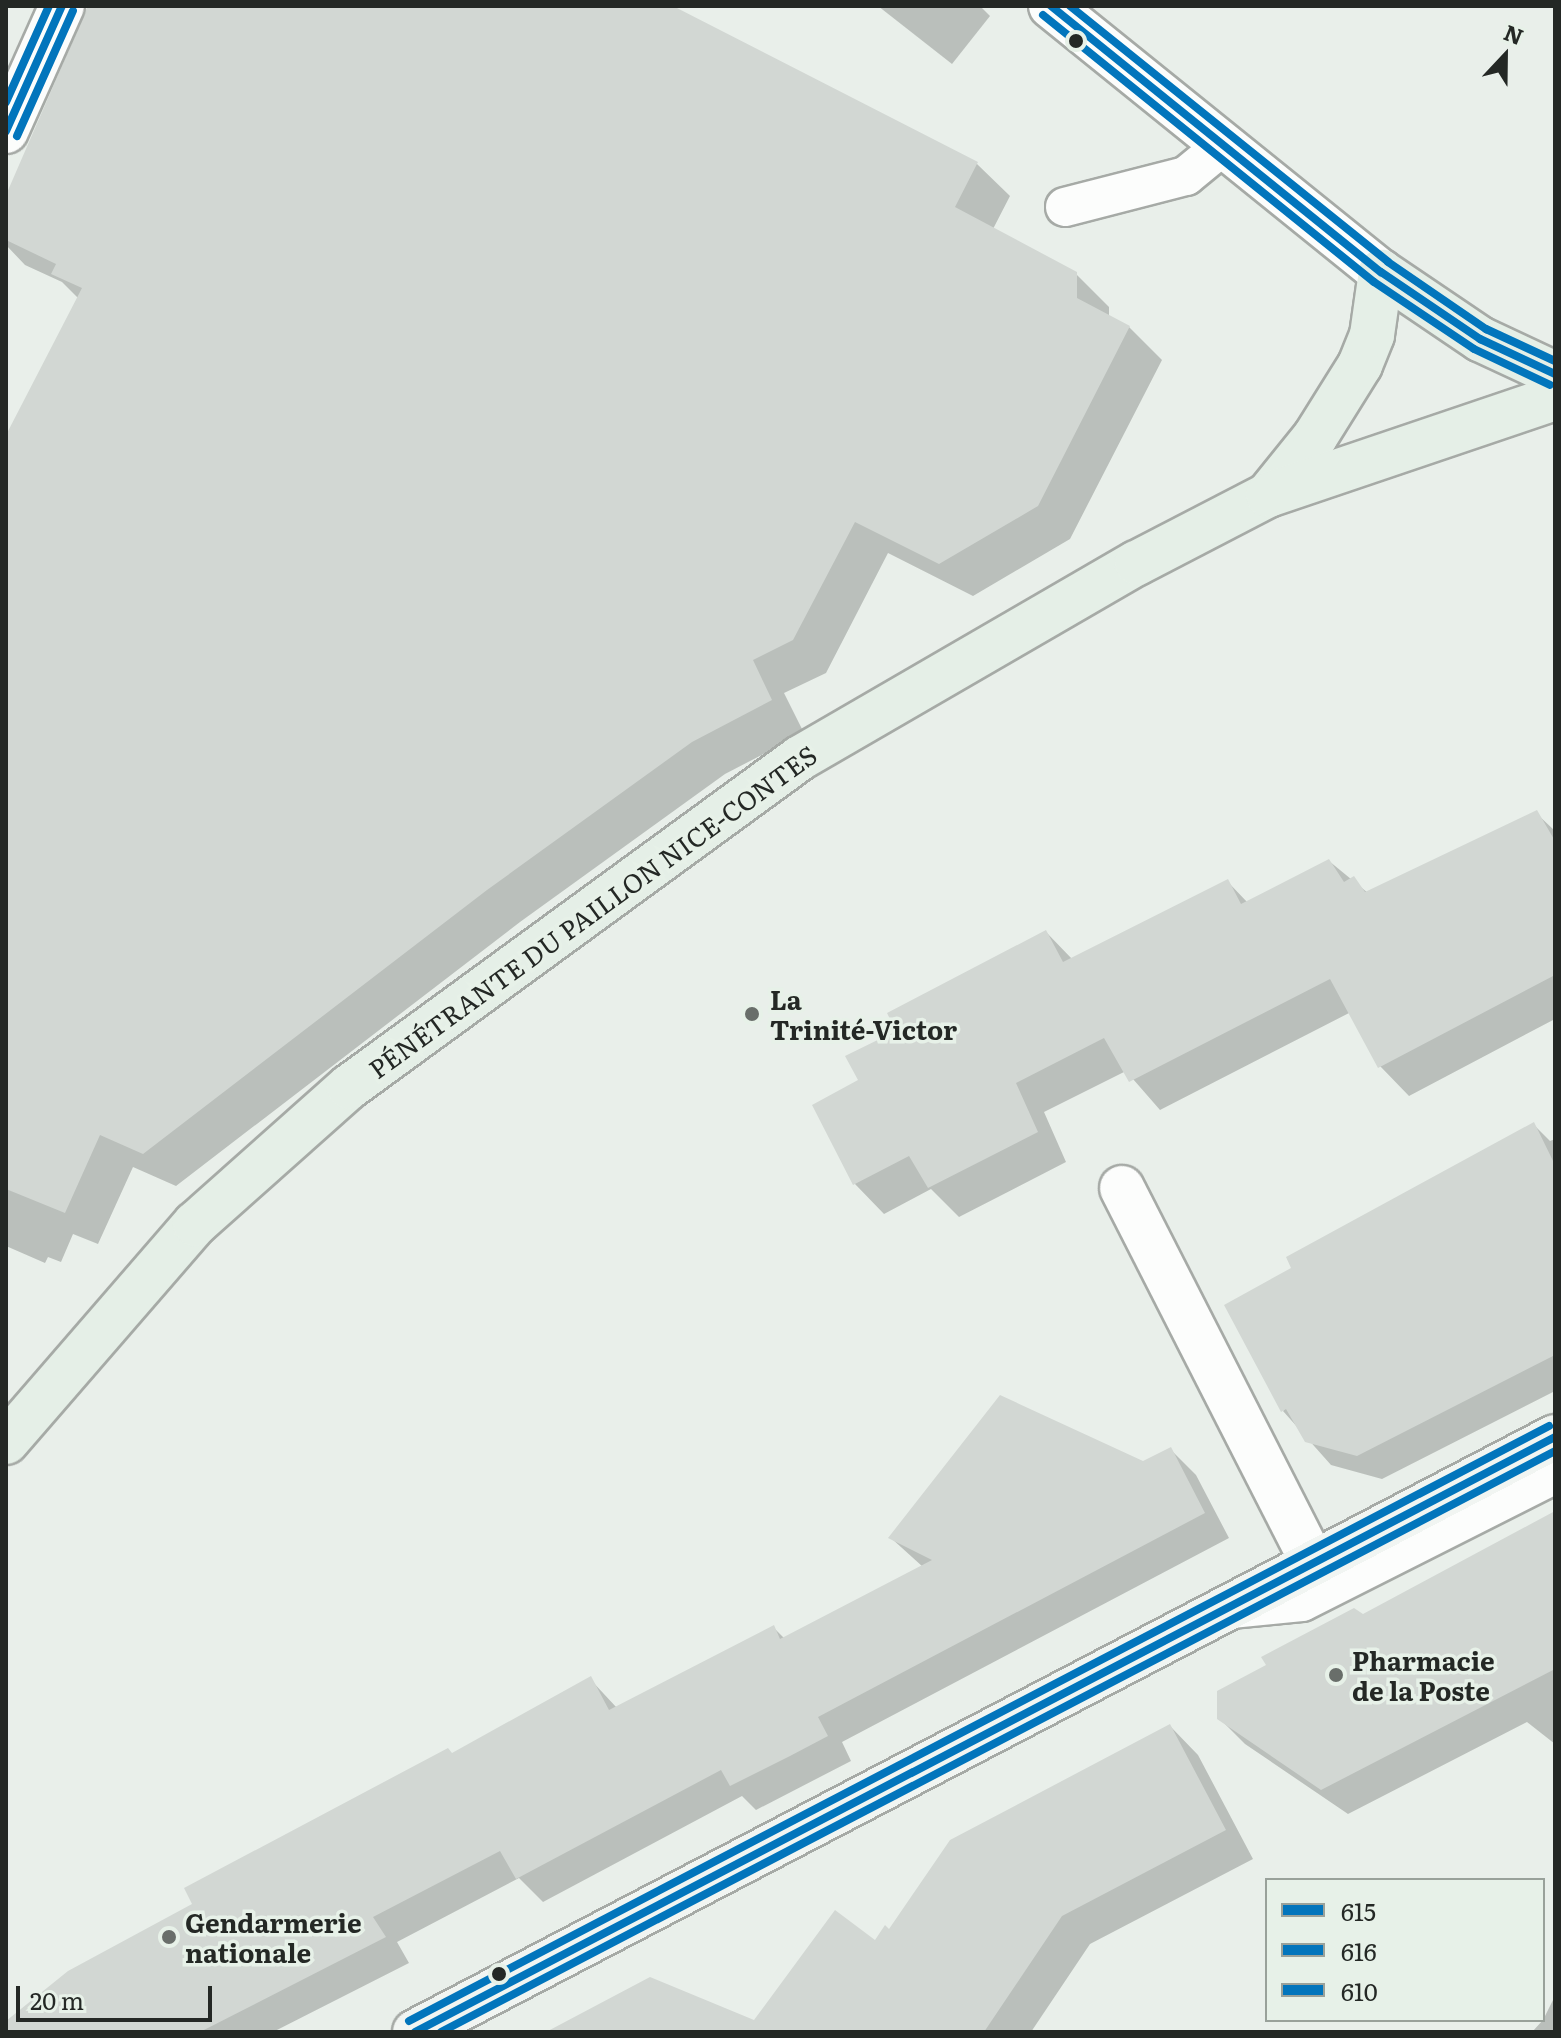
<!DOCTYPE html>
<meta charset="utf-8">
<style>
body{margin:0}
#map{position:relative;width:1561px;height:2038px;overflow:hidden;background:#e9efea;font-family:Literata,serif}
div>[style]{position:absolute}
.shadow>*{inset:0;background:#0003}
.building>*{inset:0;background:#d2d7d3}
.roads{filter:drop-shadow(2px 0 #a6aaa6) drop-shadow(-2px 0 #a6aaa6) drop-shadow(0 2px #a6aaa6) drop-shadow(0 -2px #a6aaa6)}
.lane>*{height:38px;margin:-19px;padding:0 19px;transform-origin:19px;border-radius:19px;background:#fcfdfc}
.street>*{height:44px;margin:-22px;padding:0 22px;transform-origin:22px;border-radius:22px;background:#fcfdfc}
.secondary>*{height:44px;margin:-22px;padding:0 22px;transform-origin:22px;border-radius:22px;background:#f1f5f2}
.primary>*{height:44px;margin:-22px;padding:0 22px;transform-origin:22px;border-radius:22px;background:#e5efe7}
.bus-1>*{height:8px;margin:-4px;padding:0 4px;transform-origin:4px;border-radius:4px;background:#0275bc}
.bus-2>*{height:8px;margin:-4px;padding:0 4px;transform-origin:4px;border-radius:4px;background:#0275bc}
.bus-3>*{height:8px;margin:-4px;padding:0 4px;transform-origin:4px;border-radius:4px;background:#0275bc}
.dots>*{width:22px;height:22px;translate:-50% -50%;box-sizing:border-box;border:4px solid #e7f1e8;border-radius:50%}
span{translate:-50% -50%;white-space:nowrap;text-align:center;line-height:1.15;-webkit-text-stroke:7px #e7f1e8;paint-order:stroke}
.street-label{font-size:26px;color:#242825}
.poi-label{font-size:26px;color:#242825;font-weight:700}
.left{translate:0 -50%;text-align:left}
.frame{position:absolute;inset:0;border:8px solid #242825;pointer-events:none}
.legend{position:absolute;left:1265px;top:1878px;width:280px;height:144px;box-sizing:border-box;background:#e7f1e8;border:2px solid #99a19a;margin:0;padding:10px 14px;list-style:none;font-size:24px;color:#242825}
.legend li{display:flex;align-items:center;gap:16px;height:40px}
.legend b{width:40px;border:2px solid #99a19a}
.north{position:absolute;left:1465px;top:16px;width:80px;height:80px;-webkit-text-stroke:6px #e7f1e8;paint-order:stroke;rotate:22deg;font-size:22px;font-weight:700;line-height:32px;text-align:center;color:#242825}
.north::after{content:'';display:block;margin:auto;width:28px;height:36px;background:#242825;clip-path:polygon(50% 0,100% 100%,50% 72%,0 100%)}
.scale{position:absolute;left:16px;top:1986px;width:196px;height:36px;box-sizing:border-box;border:4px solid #242825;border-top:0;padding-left:10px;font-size:24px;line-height:28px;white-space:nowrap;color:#242825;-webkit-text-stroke:6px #e7f1e8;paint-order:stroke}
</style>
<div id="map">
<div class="shadow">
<i style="clip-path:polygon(90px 6px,669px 6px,977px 164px,1010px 196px,993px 229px,1076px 274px,1109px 307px,1109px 317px,1129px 327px,1162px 360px,1070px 539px,973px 596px,888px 553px,826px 673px,784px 693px,804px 733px,725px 774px,520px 922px,176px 1186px,133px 1167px,98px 1244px,73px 1234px,61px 1262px,48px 1257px,45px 1263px,6px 1246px,6px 440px,79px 299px,62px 282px,25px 265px,6px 245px,6px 200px)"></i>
<i style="clip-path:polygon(878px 6px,980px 6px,990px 16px,952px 64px)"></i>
<i style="clip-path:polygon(1536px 813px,1555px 831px,1555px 1019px,1409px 1096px,1380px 1066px,1351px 1012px,1160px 1110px,1126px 1071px,1044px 1112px,1066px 1162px,959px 1217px,931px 1189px,884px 1214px,855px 1184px,815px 1106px,860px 1081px,899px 1032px,1046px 932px,1073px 960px,1227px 881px,1248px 903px,1329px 861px,1368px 893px)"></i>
<i style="clip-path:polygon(1534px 1125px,1550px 1141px,1555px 1139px,1555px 1391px,1382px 1479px,1331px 1465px,1283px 1411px)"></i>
<i style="clip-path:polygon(1171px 1450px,1196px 1475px,1229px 1538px,842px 1742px,851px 1761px,756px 1810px,742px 1796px,543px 1902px,519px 1878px,397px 1942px,409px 1963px,273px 2032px,9px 2032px,194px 1904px,590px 1679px,617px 1708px,773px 1627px,785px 1639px,923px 1567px,891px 1538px,1144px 1463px)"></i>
<i style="clip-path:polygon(1555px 1514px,1555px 1744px,1527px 1722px,1348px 1814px,1245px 1744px,1219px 1718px,1362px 1616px)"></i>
<i style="clip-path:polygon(1170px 1726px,1198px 1755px,1253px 1859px,1090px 1944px,1031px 2032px,550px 2032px,754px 2022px,876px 1943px)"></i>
<i style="clip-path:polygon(1555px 1996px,1555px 2032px,1532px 2032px,1543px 2020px)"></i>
</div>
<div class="building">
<i style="clip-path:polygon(88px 6px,673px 6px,978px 162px,955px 207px,1077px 272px,1077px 298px,1130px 326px,1038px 506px,939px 564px,855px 522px,793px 640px,753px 660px,772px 700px,692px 742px,487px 890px,143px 1154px,100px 1135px,65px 1213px,6px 1189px,6px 435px,82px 288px,51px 274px,56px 264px,6px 240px,6px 195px)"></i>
<i style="clip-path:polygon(1537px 810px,1555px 841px,1555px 975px,1378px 1068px,1330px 979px,1129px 1082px,1104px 1038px,1016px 1083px,1038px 1132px,928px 1188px,909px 1156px,853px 1185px,812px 1105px,858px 1080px,845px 1056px,896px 1031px,887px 1013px,1046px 930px,1063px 962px,1228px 879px,1241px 904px,1329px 859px,1344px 882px,1354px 876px,1365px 892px)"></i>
<i style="clip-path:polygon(1534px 1122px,1555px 1165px,1555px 1355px,1357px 1456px,1305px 1442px,1286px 1409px,1281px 1412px,1224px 1305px,1291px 1268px,1286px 1257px)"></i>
<i style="clip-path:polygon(1000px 1395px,1143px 1461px,1171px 1447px,1205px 1513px,818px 1717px,828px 1736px,790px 1756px,730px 1786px,721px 1770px,516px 1879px,500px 1851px,373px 1917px,386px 1937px,200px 2032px,6px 2032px,6px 2021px,68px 1971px,192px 1904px,184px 1888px,448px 1748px,452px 1753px,591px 1676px,609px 1710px,774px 1625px,780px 1639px,932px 1560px,888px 1538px)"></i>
<i style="clip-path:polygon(1555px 1511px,1555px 1669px,1321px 1790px,1217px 1719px,1217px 1691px,1266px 1665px,1261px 1657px,1354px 1608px,1363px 1614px)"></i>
<i style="clip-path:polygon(1170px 1724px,1226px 1830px,1062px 1916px,984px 2032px,546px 2032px,650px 1977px,754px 2020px,835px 1910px,875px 1940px,885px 1925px,889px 1929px,950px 1840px)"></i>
</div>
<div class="roads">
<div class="lane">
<i style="left:1065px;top:207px;width:125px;rotate:-14.4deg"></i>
<i style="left:1186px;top:176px;width:50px;rotate:-39.4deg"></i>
<i style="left:1231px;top:1609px;width:71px;rotate:-5.6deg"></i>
<i style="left:1302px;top:1602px;width:284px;rotate:-26.8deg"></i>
</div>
<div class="street">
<i style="left:1051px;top:6px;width:424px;rotate:38.9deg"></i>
<i style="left:6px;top:131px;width:137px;rotate:-65.9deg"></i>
<i style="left:1122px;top:1188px;width:423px;rotate:63deg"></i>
</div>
<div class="secondary">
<i style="left:415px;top:2032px;width:1286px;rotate:-27.56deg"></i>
</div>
<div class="primary">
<i style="left:1268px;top:495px;width:75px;rotate:-51deg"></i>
<i style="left:1315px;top:437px;width:85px;rotate:-58deg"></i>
<i style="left:1360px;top:365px;width:32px;rotate:-68deg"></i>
<i style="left:1372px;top:335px;width:64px;rotate:-81.9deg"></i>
<i style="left:1381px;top:272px;width:120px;rotate:34.1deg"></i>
<i style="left:1480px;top:339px;width:83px;rotate:25deg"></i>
<i style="left:6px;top:1442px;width:289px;rotate:-49.1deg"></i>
<i style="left:195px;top:1224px;width:206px;rotate:-41.7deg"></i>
<i style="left:349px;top:1087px;width:558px;rotate:-36.11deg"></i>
<i style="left:800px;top:758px;width:389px;rotate:-30.1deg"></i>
<i style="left:1137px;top:563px;width:148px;rotate:-27.4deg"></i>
<i style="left:1268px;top:495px;width:303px;rotate:-18.7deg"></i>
</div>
</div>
<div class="bus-1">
<i style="left:1051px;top:6px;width:424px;rotate:38.9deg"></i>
<i style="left:1381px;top:272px;width:120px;rotate:34.1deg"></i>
<i style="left:1480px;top:339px;width:83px;rotate:25deg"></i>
<i style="left:6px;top:131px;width:137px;rotate:-65.9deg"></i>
<i style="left:415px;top:2032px;width:1286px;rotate:-27.56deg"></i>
</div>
<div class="bus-2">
<i style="left:1043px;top:15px;width:425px;rotate:38.9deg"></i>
<i style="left:1374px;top:282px;width:120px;rotate:33.8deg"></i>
<i style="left:1474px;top:349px;width:84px;rotate:25.3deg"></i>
<i style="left:17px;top:136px;width:137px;rotate:-65.9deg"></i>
<i style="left:441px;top:2032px;width:1256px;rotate:-27.54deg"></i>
</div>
<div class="bus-3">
<i style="left:1070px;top:6px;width:408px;rotate:38.8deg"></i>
<i style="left:1388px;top:262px;width:119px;rotate:34.4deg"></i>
<i style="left:1486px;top:329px;width:76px;rotate:24.9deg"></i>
<i style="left:6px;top:102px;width:105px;rotate:-65.9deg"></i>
<i style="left:409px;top:2021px;width:1286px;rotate:-27.56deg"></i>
</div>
<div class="dots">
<i style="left:1076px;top:41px;background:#242825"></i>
<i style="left:752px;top:1014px;background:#696e6a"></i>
<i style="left:1336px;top:1675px;background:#696e6a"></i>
<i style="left:169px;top:1937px;background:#696e6a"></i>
<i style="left:499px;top:1974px;background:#242825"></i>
</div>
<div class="street-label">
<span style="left:592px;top:911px;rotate:-36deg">PÉNÉTRANTE DU PAILLON NICE-CONTES</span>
</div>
<div class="poi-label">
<span class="left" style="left:770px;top:1014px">La<br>Trinité-Victor</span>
<span class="left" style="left:1352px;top:1675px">Pharmacie<br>de la Poste</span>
<span class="left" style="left:185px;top:1937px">Gendarmerie<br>nationale</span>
</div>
<div class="frame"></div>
<ul class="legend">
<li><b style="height:10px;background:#0275bc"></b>615</li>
<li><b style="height:10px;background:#0275bc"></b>616</li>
<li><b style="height:10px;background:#0275bc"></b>610</li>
</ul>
<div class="north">N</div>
<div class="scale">20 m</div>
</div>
